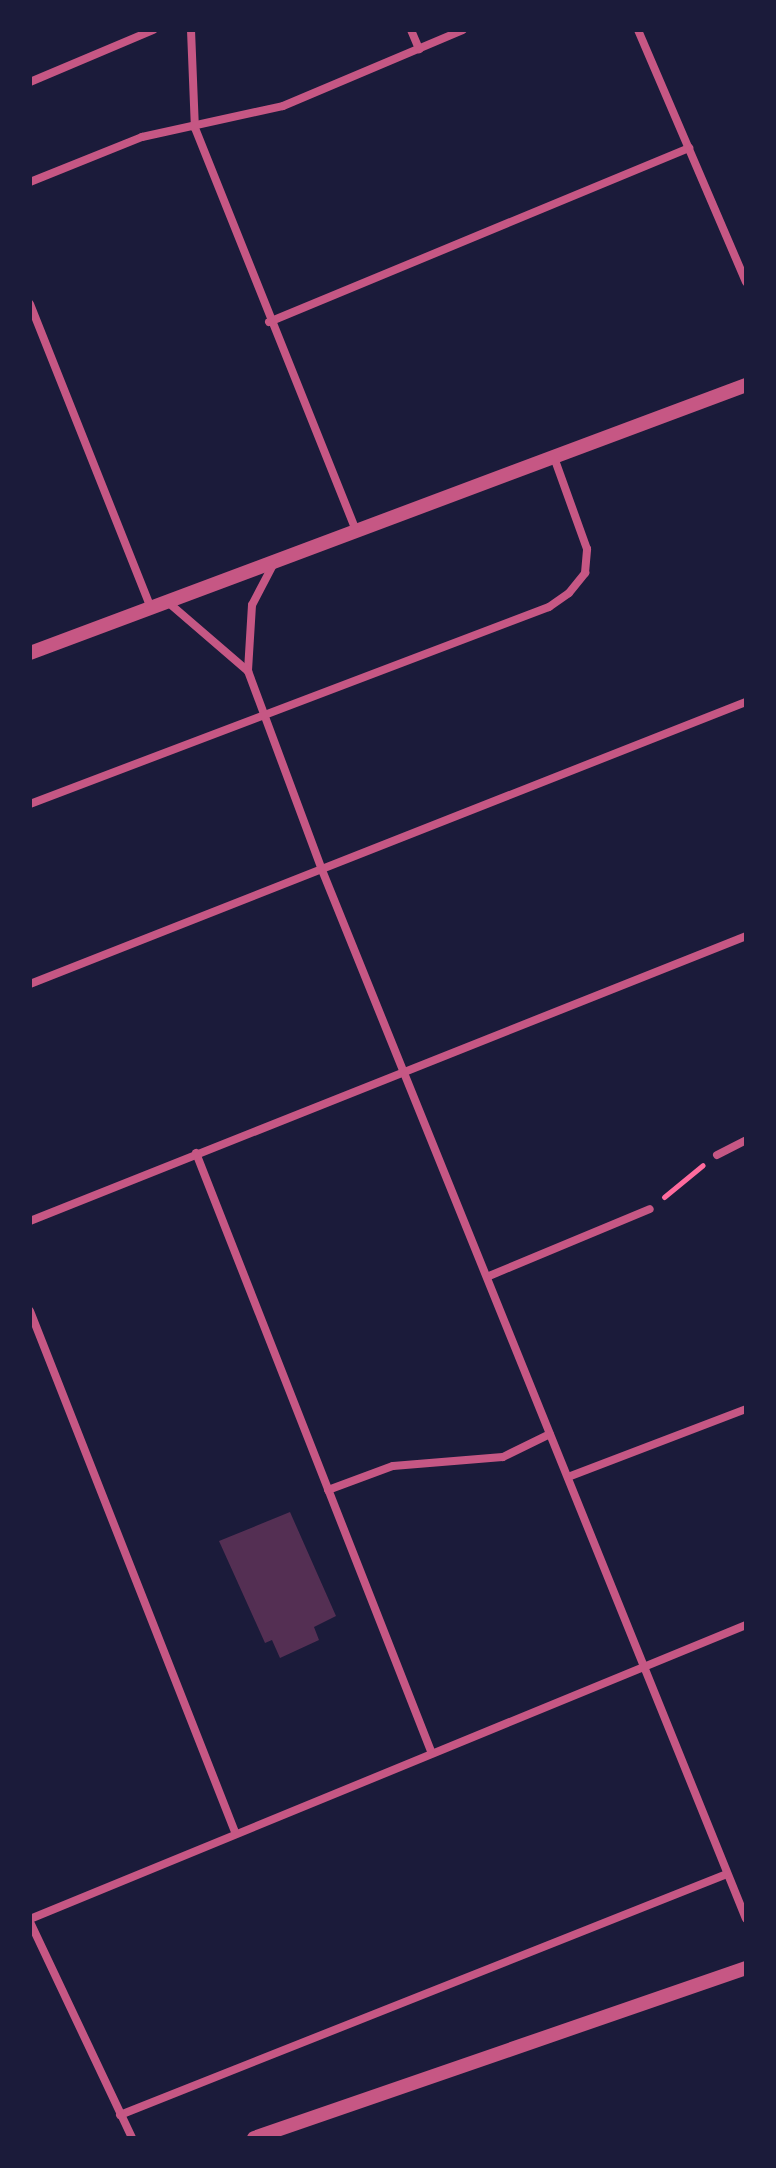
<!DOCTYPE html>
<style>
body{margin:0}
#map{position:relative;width:776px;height:2168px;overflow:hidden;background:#1b1b3a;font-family:"Source Serif 4",serif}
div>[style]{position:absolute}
.building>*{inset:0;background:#542f53}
.path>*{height:5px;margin:-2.5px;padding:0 2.5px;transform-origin:2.5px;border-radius:2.5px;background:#ff6b9d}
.minor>*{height:8px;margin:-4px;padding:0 4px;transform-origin:4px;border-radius:4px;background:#c65784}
.tertiary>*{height:14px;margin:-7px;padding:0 7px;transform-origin:7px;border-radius:7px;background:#c65784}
span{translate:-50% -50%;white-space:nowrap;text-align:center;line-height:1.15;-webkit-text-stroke:6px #1b1b3a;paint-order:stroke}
.frame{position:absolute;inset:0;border:32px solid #1b1b3a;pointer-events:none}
</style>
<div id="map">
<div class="building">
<i style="clip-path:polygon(290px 1512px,336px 1616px,314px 1627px,319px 1640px,280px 1658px,272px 1640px,265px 1643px,219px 1541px)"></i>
</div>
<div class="path">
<i style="left:664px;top:1197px;width:50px;rotate:-39.4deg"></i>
</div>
<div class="minor">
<i style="left:191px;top:30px;width:98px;rotate:87.7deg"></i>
<i style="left:195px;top:128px;width:434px;rotate:68.2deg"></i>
<i style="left:411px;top:30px;width:21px;rotate:67deg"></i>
<i style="left:638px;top:30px;width:274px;rotate:66.8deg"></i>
<i style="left:30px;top:82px;width:134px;rotate:-22.9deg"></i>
<i style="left:30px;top:182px;width:121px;rotate:-21.9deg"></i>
<i style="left:142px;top:137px;width:144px;rotate:-12.4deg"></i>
<i style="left:283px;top:106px;width:195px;rotate:-22.9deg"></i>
<i style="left:30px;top:304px;width:329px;rotate:68.3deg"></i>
<i style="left:269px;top:322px;width:455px;rotate:-22.5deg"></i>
<i style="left:274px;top:563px;width:47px;rotate:117.6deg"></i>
<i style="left:252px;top:605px;width:66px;rotate:93.5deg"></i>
<i style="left:248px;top:671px;width:212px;rotate:69.6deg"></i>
<i style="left:322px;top:870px;width:1131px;rotate:67.99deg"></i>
<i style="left:170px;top:604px;width:103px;rotate:40.7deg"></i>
<i style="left:30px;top:804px;width:555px;rotate:-20.79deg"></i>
<i style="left:549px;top:607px;width:24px;rotate:-35deg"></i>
<i style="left:569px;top:593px;width:26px;rotate:-51deg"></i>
<i style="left:585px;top:573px;width:24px;rotate:-85deg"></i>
<i style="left:587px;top:549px;width:95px;rotate:-109.8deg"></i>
<i style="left:30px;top:984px;width:770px;rotate:-21.5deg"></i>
<i style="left:196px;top:1153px;width:643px;rotate:68.55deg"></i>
<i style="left:717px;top:1155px;width:33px;rotate:-27deg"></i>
<i style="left:30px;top:1221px;width:771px;rotate:-21.7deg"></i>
<i style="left:489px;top:1276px;width:174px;rotate:-22.6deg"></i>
<i style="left:30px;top:1311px;width:560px;rotate:68.52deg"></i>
<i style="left:568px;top:1477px;width:191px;rotate:-20.9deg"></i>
<i style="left:328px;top:1490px;width:69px;rotate:-20.3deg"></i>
<i style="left:393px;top:1466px;width:110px;rotate:-4.7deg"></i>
<i style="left:503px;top:1457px;width:52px;rotate:-26.1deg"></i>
<i style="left:30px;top:1919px;width:774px;rotate:-22.32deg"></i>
<i style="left:30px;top:1922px;width:239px;rotate:64.7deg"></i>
<i style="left:120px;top:2115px;width:653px;rotate:-21.65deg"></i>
</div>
<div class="tertiary">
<i style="left:30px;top:653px;width:765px;rotate:-20.52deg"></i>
<i style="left:254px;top:2138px;width:521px;rotate:-19.06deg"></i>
</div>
<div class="frame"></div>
</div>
